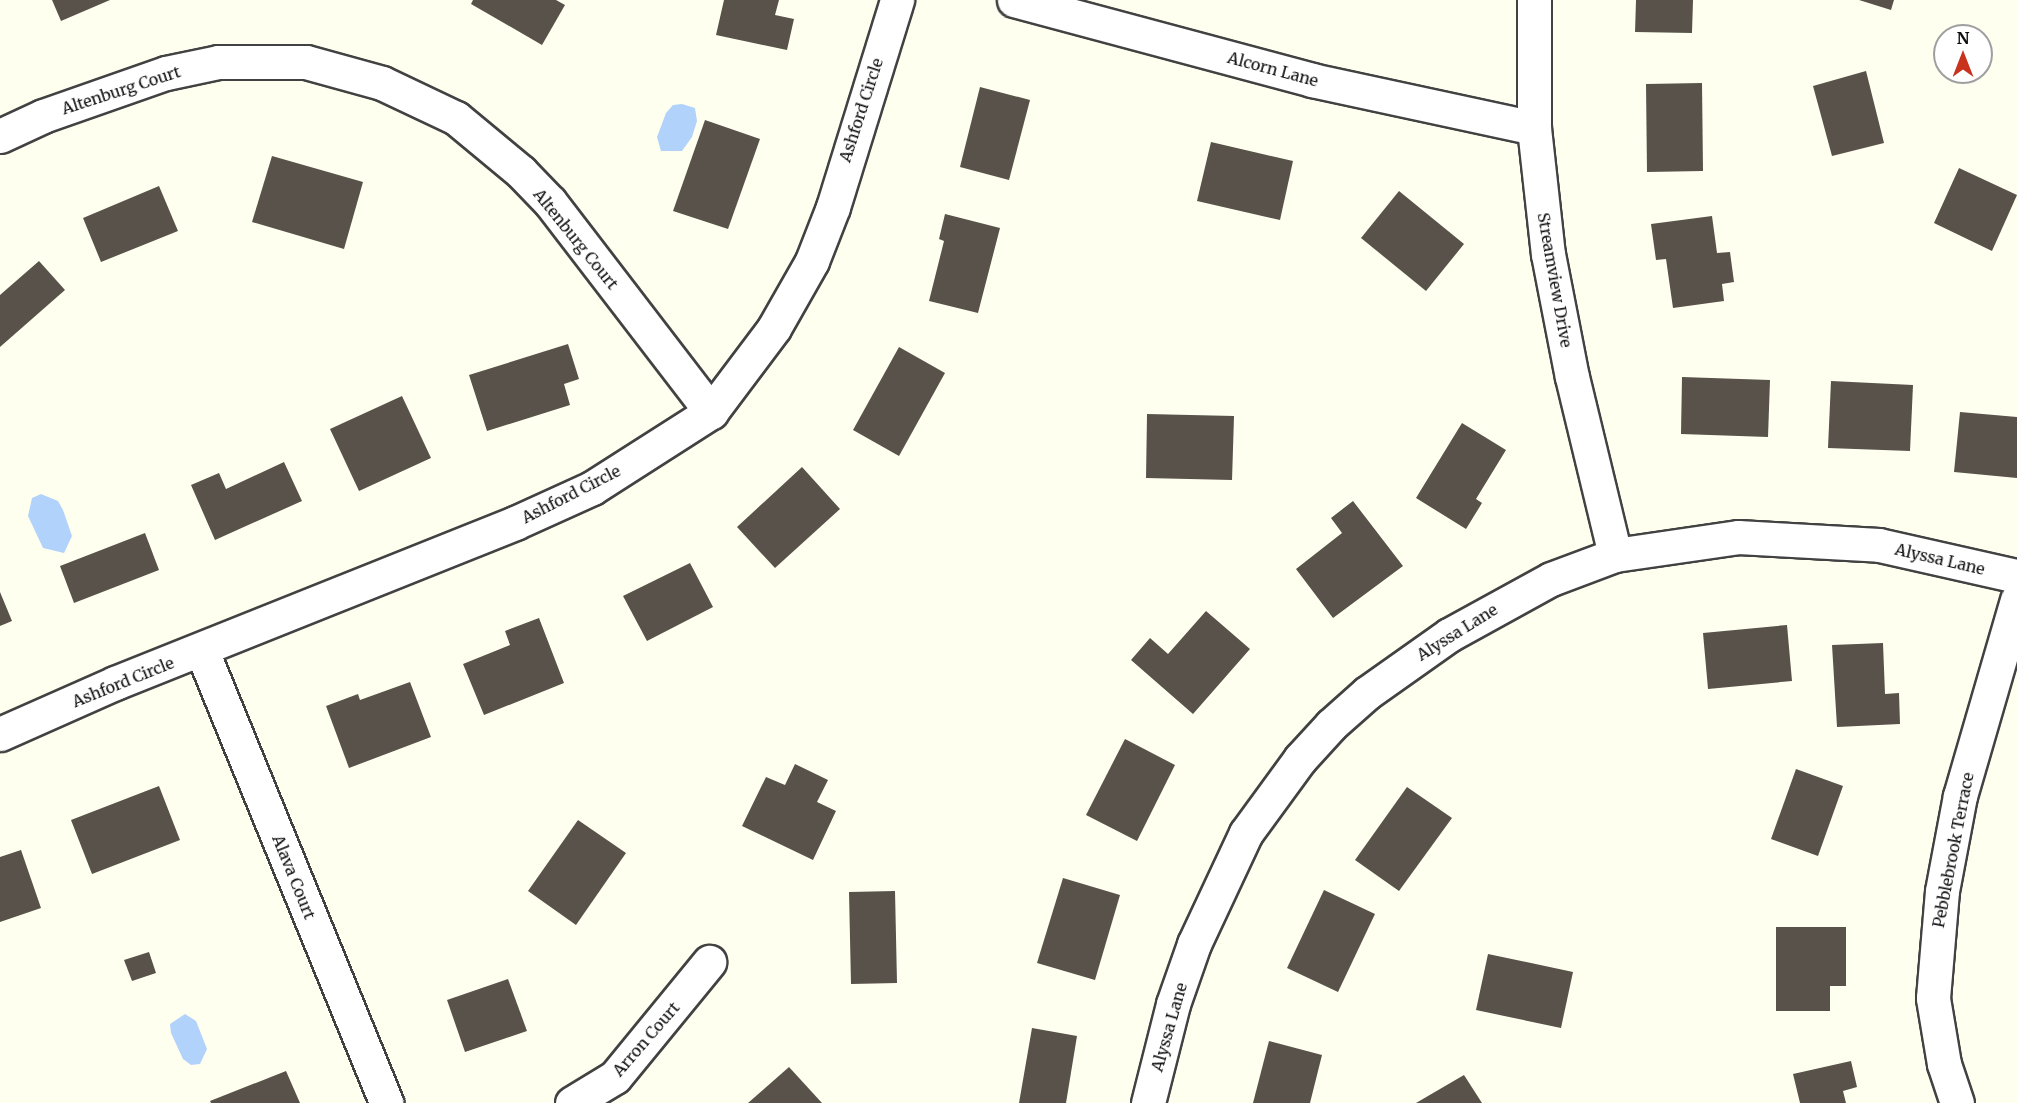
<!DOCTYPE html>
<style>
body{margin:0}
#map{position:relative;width:2017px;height:1103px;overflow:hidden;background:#fffff0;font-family:Merriweather,serif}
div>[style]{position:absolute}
.water>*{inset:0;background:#b1d2fa}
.building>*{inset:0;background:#58524a}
.roads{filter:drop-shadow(2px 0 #424242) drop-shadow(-2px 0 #424242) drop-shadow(0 2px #424242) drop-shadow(0 -2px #424242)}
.street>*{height:33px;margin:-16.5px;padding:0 16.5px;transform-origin:16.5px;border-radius:16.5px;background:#fff}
span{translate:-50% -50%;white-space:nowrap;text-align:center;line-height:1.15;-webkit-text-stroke:6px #fff;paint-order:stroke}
.street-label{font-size:16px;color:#0f0f0f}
.north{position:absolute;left:1933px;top:24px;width:60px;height:60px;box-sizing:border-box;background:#fff;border:2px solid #9f9f9f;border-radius:50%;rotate:0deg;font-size:16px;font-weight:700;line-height:24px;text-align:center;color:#0f0f0f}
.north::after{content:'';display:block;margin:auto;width:21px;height:27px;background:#c9321d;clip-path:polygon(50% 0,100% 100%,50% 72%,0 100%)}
</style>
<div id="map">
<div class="water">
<i style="clip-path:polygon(682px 104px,695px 108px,697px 121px,692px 137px,682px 151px,661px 151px,657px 137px,666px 113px,673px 105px)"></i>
<i style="clip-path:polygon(41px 494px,58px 501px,63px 510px,72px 536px,64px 553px,43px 548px,28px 516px,32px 498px)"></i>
<i style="clip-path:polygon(185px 1014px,196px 1021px,207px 1049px,200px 1064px,191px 1065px,183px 1059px,171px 1033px,170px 1024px)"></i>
</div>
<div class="building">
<i style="clip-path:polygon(52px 0,110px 0,61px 21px)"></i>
<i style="clip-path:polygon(473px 0,556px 0,565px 5px,542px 45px,471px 4px)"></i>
<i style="clip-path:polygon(724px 0,779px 0,775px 15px,794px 19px,787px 50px,716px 35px)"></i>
<i style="clip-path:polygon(1636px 0,1693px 0,1692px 33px,1635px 32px)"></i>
<i style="clip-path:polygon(1859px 0,1894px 0,1891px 10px)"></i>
<i style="clip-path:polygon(1866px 71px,1884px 143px,1832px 156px,1813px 86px)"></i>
<i style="clip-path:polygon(1702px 83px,1703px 171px,1647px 172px,1646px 84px)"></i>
<i style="clip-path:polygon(980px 87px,1030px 100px,1009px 180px,960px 167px)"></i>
<i style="clip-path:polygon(705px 120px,760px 139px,728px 229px,673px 211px)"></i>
<i style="clip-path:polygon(1211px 142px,1293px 161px,1280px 220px,1197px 201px)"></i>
<i style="clip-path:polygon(272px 156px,363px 182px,344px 249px,252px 222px)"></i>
<i style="clip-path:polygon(1959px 168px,2017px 195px,1992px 251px,1934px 223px)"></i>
<i style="clip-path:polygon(159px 186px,178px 231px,101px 262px,83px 218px)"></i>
<i style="clip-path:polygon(1399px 191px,1464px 244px,1426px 291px,1361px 238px)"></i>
<i style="clip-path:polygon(945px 214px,1000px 228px,978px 313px,929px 301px,944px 241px,939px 239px)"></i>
<i style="clip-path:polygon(1712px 216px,1717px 253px,1730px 252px,1734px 282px,1722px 284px,1724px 301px,1673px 308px,1666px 259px,1656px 260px,1651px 224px)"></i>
<i style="clip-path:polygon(39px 261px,65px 290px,0 347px,0 295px)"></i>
<i style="clip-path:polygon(568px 344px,579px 379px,564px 384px,570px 405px,487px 431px,469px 375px)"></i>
<i style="clip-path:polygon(899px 347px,945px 373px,899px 456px,853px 430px)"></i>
<i style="clip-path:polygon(1682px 377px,1770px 380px,1768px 437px,1681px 434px)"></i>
<i style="clip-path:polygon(1831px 381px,1913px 385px,1910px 451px,1828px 448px)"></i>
<i style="clip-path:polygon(402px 396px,431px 458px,359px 491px,330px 429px)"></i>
<i style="clip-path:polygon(1960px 412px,2017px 417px,2017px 478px,1954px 472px)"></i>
<i style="clip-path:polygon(1147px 414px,1234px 416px,1232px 480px,1146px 478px)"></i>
<i style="clip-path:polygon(1462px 423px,1506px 450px,1476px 499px,1482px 503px,1466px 529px,1416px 498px)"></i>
<i style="clip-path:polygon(284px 462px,302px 501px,215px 540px,191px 485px,219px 473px,226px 489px)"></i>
<i style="clip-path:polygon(802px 467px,840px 509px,775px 568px,737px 527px)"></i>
<i style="clip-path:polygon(1353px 501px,1403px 566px,1333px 618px,1296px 569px,1342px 533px,1331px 518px)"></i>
<i style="clip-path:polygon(145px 533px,159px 570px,74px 603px,60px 566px)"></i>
<i style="clip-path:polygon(690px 563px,713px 607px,647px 641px,623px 596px)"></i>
<i style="clip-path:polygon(0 592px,12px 621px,0 626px)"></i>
<i style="clip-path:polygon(1206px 611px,1250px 649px,1193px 714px,1131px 660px,1150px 638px,1168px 654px)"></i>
<i style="clip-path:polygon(539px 618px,564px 683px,484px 715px,463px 664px,510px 645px,505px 631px)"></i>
<i style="clip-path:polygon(1787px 625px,1792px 681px,1708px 689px,1703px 633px)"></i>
<i style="clip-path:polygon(1883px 643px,1885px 694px,1899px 693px,1900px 724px,1837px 727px,1832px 645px)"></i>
<i style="clip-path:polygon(410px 682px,431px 737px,349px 768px,326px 706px,358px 694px,360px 700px)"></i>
<i style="clip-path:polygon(1125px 739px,1175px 765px,1137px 841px,1086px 815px)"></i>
<i style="clip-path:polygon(795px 764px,828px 780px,817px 802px,836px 811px,813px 860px,742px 826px,766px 777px,785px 785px)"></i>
<i style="clip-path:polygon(1796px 769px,1843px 786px,1818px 856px,1771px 839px)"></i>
<i style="clip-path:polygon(159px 786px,180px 840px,92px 874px,71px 820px)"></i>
<i style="clip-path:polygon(1407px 787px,1452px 818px,1399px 891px,1355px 860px)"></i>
<i style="clip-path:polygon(578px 820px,626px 853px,576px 925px,528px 891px)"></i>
<i style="clip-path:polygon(21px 850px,41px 908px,0 922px,0 857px)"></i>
<i style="clip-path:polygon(1063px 878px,1120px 895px,1095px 980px,1037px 963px)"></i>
<i style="clip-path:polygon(1324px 890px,1375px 914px,1338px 992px,1287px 968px)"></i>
<i style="clip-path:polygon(895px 891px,897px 983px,851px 984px,849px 892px)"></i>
<i style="clip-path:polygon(1776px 927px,1846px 927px,1846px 986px,1830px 986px,1830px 1011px,1776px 1011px)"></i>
<i style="clip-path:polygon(149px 952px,156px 973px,132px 981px,124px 960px)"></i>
<i style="clip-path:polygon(1488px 954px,1573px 972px,1561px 1028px,1476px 1010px)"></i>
<i style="clip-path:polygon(508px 979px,527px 1031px,465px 1052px,447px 1000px)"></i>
<i style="clip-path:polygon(1032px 1028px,1077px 1036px,1066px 1103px,1019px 1103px)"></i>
<i style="clip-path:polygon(1269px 1041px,1322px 1055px,1310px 1103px,1253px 1103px)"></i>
<i style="clip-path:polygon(1851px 1061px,1857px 1087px,1843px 1091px,1846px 1103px,1800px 1103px,1793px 1074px)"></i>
<i style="clip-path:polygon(789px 1067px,822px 1103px,748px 1103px)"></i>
<i style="clip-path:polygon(286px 1071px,300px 1103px,211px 1103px,210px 1101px)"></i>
<i style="clip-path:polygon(1464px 1075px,1482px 1103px,1416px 1103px)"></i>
</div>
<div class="roads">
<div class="street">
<i style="left:1014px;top:0;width:309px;rotate:15deg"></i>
<i style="left:1312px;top:80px;width:227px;rotate:12.2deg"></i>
<i style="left:1534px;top:0;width:128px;rotate:90deg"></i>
<i style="left:1534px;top:128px;width:127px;rotate:83.7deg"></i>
<i style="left:1548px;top:254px;width:125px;rotate:79deg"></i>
<i style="left:1572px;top:377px;width:183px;rotate:76.4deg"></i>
<i style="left:0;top:136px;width:47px;rotate:-24.9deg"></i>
<i style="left:43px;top:116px;width:130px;rotate:-19.3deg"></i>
<i style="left:166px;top:73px;width:53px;rotate:-11.9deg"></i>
<i style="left:218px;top:62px;width:88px"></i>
<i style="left:306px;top:62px;width:79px;rotate:15.4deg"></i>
<i style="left:382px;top:83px;width:82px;rotate:25.3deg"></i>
<i style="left:456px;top:118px;width:85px;rotate:39.7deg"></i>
<i style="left:521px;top:172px;width:42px;rotate:46deg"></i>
<i style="left:550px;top:202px;width:265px;rotate:52.5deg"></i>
<i style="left:202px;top:651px;width:488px;rotate:67.8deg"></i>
<i style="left:0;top:734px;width:126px;rotate:-23.9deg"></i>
<i style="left:115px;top:683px;width:431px;rotate:-21.8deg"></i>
<i style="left:515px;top:523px;width:85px;rotate:-24.4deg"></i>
<i style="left:592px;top:488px;width:141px;rotate:-32.6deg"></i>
<i style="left:711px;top:412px;width:105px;rotate:-53.1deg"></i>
<i style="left:774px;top:328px;width:77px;rotate:-60.4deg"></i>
<i style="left:812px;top:261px;width:58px;rotate:-68.7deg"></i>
<i style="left:833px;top:207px;width:217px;rotate:-72.8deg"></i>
<i style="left:572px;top:1103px;width:50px;rotate:-31.2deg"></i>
<i style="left:615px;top:1077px;width:149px;rotate:-50.7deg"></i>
<i style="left:1148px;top:1103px;width:102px;rotate:-75.8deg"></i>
<i style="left:1173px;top:1004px;width:64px;rotate:-70.7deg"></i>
<i style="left:1194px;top:944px;width:123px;rotate:-64.9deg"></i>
<i style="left:1246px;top:833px;width:92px;rotate:-53.9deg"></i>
<i style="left:1300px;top:759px;width:46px;rotate:-47.6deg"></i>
<i style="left:1331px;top:725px;width:48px;rotate:-41.6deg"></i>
<i style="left:1367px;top:693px;width:100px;rotate:-35.3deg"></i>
<i style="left:1449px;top:635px;width:116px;rotate:-28.8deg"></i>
<i style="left:1551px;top:579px;width:68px;rotate:-20.6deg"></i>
<i style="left:1615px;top:555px;width:124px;rotate:-8.3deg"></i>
<i style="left:1738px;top:537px;width:141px;rotate:3.2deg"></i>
<i style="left:1879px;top:545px;width:141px;rotate:12.7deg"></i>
<i style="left:1957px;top:1103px;width:41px;rotate:-108.4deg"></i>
<i style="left:1944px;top:1064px;width:67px;rotate:-99.5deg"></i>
<i style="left:1933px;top:998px;width:107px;rotate:-85.2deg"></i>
<i style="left:1942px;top:891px;width:97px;rotate:-79.3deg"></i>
<i style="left:1960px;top:796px;width:204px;rotate:-73.8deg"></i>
</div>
</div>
<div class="street-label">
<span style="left:1273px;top:69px;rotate:15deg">Alcorn Lane</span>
<span style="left:121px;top:90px;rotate:-18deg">Altenburg Court</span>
<span style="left:861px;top:110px;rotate:-72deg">Ashford Circle</span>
<span style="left:576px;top:239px;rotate:51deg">Altenburg Court</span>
<span style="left:1555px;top:280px;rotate:80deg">Streamview Drive</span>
<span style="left:571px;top:494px;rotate:-27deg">Ashford Circle</span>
<span style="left:1940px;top:559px;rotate:13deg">Alyssa Lane</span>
<span style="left:1457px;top:632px;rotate:-32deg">Alyssa Lane</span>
<span style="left:123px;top:682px;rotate:-22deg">Ashford Circle</span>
<span style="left:1953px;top:850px;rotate:-79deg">Pebblebrook Terrace</span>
<span style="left:294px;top:877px;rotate:68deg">Alava Court</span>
<span style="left:1169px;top:1027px;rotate:-74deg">Alyssa Lane</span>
<span style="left:646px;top:1039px;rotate:-49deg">Arron Court</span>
</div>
<div class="north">N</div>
</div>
